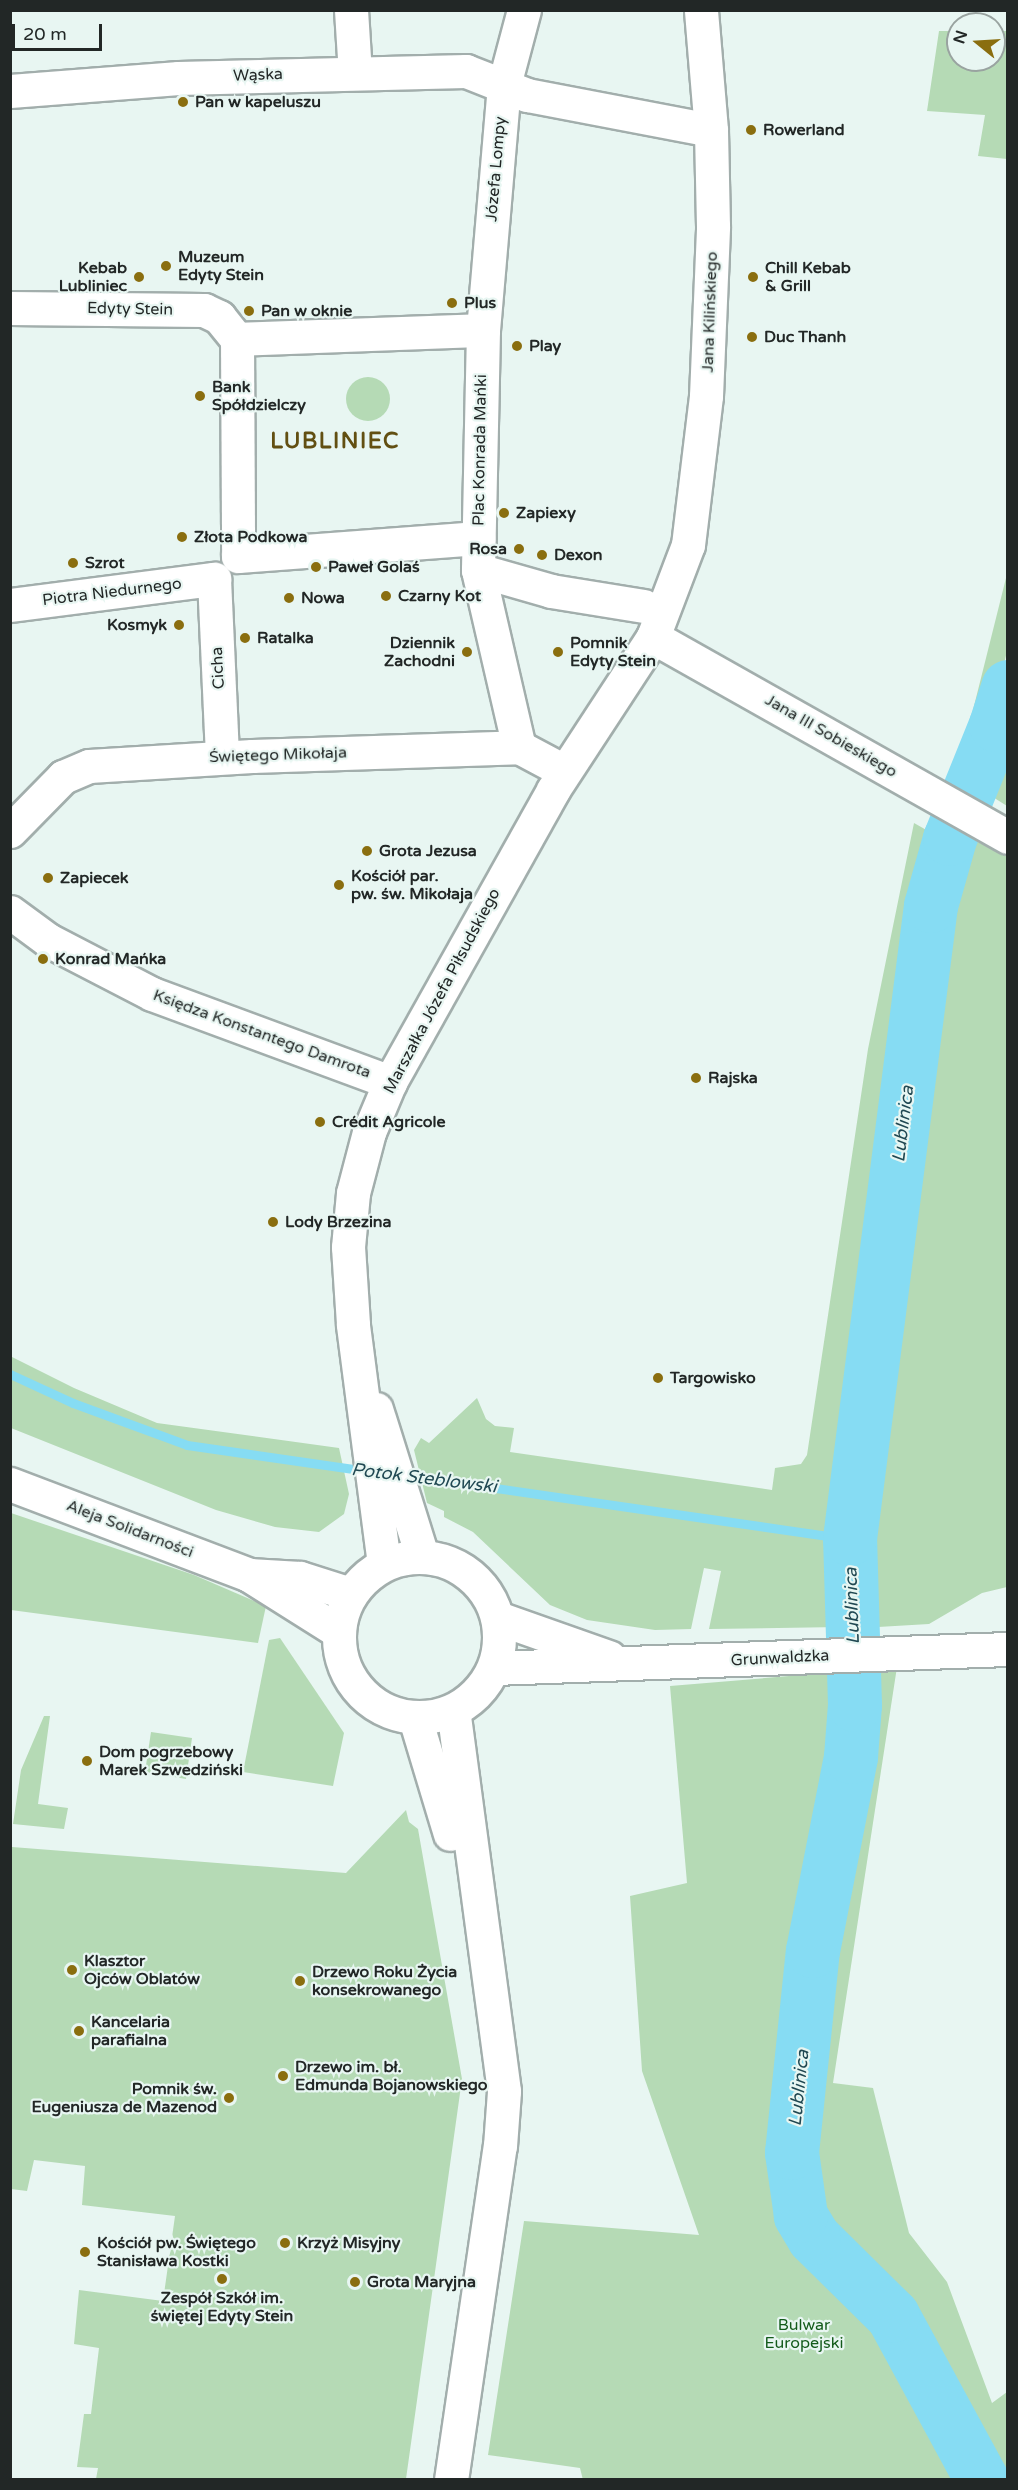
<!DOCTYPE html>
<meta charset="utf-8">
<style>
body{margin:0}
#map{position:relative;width:1018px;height:2490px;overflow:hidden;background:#e8f6f2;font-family:"Varela Round",sans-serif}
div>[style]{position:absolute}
.green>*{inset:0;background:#b5dab5}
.round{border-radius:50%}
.stream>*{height:9px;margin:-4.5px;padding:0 4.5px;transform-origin:4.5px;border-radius:4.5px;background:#86dcf3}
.river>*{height:54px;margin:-27px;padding:0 27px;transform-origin:27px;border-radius:27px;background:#86dcf3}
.roads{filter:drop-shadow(2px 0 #a2aeac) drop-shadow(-2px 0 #a2aeac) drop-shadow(0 2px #a2aeac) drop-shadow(0 -2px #a2aeac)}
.street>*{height:33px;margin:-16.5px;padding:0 16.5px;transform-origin:16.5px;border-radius:16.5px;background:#fff}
.secondary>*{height:33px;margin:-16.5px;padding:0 16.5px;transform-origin:16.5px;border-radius:16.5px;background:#fff}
.secondary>.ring{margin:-16.5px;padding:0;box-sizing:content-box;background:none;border:33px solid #fff;border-radius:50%}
.dots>*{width:16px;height:16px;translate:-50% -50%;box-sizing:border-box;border:3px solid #e8f6f2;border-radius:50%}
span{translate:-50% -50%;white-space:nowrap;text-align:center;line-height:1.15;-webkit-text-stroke:4.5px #e8f6f2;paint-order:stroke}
.street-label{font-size:16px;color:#222726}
.poi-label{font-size:16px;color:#222726;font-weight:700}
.left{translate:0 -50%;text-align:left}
.right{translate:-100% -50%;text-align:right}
.park-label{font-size:16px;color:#135b1b}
.water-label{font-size:18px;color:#204852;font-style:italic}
.district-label{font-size:22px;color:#624f12;font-weight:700;letter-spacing:1.5px}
.frame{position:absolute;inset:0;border:12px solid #222726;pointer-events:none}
.north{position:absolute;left:946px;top:12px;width:60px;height:60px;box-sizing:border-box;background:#e8f6f2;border:2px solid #99a3a0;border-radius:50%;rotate:288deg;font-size:16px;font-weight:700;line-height:24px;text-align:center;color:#222726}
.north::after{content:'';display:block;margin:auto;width:21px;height:27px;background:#8a6e0f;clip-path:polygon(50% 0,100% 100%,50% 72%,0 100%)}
.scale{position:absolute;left:12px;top:24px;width:90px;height:27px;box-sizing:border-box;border:3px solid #222726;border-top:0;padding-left:8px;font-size:18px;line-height:21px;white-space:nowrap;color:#222726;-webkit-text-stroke:4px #e8f6f2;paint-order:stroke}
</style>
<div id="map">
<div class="green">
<i style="clip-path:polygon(939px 31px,958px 31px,958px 60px,994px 60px,994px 31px,1007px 31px,1007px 159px,978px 156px,985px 115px,927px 111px)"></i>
<i class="round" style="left:346px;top:377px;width:44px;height:44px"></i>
<i style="clip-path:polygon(1007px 574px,1007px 651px,992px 716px,964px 778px,957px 774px)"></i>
<i style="clip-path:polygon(1007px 719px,1008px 806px,1007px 806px,977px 787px)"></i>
<i style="clip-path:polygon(914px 823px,937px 836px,922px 893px,836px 1556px,840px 1627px,709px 1629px,721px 1571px,704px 1568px,691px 1629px,655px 1630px,587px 1620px,550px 1605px,473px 1532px,444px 1517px,444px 1511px,427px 1503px,414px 1450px,421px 1438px,429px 1443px,477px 1398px,486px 1419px,495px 1426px,514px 1428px,510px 1452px,772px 1490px,775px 1468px,801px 1464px,807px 1455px,868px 1049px)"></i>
<i style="clip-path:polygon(978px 842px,1008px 857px,1007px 1587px,982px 1593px,929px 1624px,861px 1628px,860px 1532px,943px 888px,961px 844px)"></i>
<i style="clip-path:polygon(10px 1356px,74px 1388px,157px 1423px,339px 1448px,349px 1494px,344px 1514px,319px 1532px,275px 1527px,216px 1510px,11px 1428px)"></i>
<i style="clip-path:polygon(11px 1513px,194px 1575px,266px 1606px,258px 1643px,11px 1610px)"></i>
<i style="clip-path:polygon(280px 1638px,344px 1733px,333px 1786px,243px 1772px,269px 1640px)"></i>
<i style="clip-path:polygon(897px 1667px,833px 2083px,873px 2088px,909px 2233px,947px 2282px,992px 2403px,1007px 2392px,1007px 2479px,583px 2480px,580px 2468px,488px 2455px,524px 2221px,699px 2235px,642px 2071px,630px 1896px,687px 1883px,670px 1686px)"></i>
<i style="clip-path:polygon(44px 1716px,50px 1716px,38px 1804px,68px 1808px,64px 1829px,13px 1824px,21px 1770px)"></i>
<i style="clip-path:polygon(151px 1732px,192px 1738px,186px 1779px,145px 1772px)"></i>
<i style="clip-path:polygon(406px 1810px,409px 1822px,418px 1829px,462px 2079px,406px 2479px,96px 2479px,98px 2468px,77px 2467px,84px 2414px,91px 2414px,99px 2348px,74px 2344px,79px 2290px,163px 2301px,175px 2216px,82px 2205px,85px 2166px,34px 2160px,27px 2191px,11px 2189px,12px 1847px,346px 1873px)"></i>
</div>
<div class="stream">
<i style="left:10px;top:1374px;width:69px;rotate:24.7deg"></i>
<i style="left:73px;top:1403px;width:121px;rotate:20.2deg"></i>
<i style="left:187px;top:1445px;width:182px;rotate:8.2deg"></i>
<i style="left:405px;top:1475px;width:450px;rotate:8.2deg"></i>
</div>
<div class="river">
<i style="left:982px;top:2480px;width:187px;rotate:-118.5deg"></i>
<i style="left:893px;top:2316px;width:111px;rotate:-135.4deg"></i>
<i style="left:814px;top:2238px;width:26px;rotate:-121deg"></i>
<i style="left:801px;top:2216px;width:64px;rotate:-98.1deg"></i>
<i style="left:792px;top:2153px;width:203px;rotate:-84.1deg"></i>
<i style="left:813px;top:1951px;width:198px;rotate:-78.9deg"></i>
<i style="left:851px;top:1757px;width:52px;rotate:-85.6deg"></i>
<i style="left:855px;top:1705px;width:166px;rotate:-91.7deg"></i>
<i style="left:850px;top:1539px;width:638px;rotate:-82.71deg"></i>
<i style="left:931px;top:906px;width:70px;rotate:-74.2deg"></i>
<i style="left:950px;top:839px;width:123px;rotate:-68deg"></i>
<i style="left:996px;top:725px;width:40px;rotate:-72deg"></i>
</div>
<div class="roads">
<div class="street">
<i style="left:351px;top:10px;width:63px;rotate:86.4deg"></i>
<i style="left:10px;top:91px;width:169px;rotate:-4.4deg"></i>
<i style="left:178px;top:78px;width:288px;rotate:-1.4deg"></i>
<i style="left:466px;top:71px;width:66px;rotate:21.5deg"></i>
<i style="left:527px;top:95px;width:187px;rotate:10.8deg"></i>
<i style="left:10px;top:308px;width:194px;rotate:0.6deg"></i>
<i style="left:204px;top:310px;width:17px;rotate:25deg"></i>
<i style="left:219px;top:317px;width:28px;rotate:51deg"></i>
<i style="left:483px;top:330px;width:246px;rotate:-85.1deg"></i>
<i style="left:504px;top:85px;width:78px;rotate:-75.1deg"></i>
<i style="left:237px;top:339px;width:246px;rotate:-2.1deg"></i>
<i style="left:483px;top:330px;width:240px;rotate:91.2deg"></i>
<i style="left:478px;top:570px;width:182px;rotate:77deg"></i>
<i style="left:237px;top:339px;width:217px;rotate:89.7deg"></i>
<i style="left:238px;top:556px;width:241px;rotate:-4.3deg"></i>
<i style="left:478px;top:570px;width:76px;rotate:16deg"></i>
<i style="left:551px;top:591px;width:94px;rotate:9.2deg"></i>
<i style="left:214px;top:579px;width:178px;rotate:87.4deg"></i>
<i style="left:10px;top:605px;width:206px;rotate:-7.3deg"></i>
<i style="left:653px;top:637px;width:407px;rotate:29.4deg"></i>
<i style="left:10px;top:831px;width:76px;rotate:-45.5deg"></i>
<i style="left:63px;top:777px;width:28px;rotate:-23deg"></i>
<i style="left:89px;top:766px;width:163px;rotate:-3.5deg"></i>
<i style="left:252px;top:756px;width:267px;rotate:-1.9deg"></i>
<i style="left:519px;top:747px;width:51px;rotate:28.1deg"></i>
<i style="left:10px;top:912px;width:47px;rotate:36.4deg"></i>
<i style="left:48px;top:940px;width:117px;rotate:27.4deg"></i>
<i style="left:152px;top:994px;width:254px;rotate:20.3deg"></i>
</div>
<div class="secondary">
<i style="left:376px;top:1409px;width:154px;rotate:72.6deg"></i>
<i style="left:10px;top:1484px;width:256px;rotate:20.8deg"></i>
<i style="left:249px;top:1575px;width:105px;rotate:32.2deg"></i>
<i class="ring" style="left:339px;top:1557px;width:127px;height:127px"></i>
<i style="left:384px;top:1564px;width:242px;rotate:-97.4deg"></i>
<i style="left:353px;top:1324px;width:77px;rotate:-93.7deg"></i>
<i style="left:348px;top:1247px;width:54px;rotate:-84.7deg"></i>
<i style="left:353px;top:1193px;width:63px;rotate:-75.3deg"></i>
<i style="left:369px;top:1132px;width:54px;rotate:-67.2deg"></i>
<i style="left:390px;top:1082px;width:334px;rotate:-60.8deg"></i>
<i style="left:553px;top:790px;width:183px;rotate:-56.8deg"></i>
<i style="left:653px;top:637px;width:98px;rotate:-69.2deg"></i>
<i style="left:688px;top:545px;width:150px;rotate:-83.1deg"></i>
<i style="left:706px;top:396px;width:170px;rotate:-87.6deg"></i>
<i style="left:713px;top:226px;width:96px;rotate:-91.2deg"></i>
<i style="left:711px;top:130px;width:120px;rotate:-94.8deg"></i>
<i style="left:249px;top:1575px;width:51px;rotate:3.4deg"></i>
<i style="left:300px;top:1578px;width:52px;rotate:17.7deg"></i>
<i style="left:498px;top:1618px;width:118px;rotate:19.4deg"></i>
<i style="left:494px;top:1668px;width:514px;rotate:-2.12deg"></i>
<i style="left:415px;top:1718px;width:121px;rotate:73.2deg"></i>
<i style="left:451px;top:2480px;width:338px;rotate:-81.7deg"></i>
<i style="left:500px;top:2146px;width:55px;rotate:-85.8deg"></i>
<i style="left:504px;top:2091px;width:383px;rotate:-97.6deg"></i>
</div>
</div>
<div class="dots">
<i style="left:183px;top:102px;background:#8a6e0f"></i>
<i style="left:751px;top:130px;background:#8a6e0f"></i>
<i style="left:166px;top:266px;background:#8a6e0f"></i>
<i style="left:139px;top:277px;background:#8a6e0f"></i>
<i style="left:753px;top:277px;background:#8a6e0f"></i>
<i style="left:452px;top:303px;background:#8a6e0f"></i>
<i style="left:249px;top:311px;background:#8a6e0f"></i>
<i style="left:752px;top:337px;background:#8a6e0f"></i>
<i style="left:517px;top:346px;background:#8a6e0f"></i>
<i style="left:200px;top:396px;background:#8a6e0f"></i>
<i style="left:504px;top:513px;background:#8a6e0f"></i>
<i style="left:182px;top:537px;background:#8a6e0f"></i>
<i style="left:519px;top:549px;background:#8a6e0f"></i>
<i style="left:542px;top:555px;background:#8a6e0f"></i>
<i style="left:73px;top:563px;background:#8a6e0f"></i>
<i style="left:316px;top:567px;background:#8a6e0f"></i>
<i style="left:386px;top:596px;background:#8a6e0f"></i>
<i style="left:289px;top:598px;background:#8a6e0f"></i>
<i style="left:179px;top:625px;background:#8a6e0f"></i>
<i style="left:245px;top:638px;background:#8a6e0f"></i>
<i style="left:467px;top:652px;background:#8a6e0f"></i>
<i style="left:558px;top:652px;background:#8a6e0f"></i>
<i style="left:367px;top:851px;background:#8a6e0f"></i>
<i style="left:48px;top:878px;background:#8a6e0f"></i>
<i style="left:339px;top:885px;background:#8a6e0f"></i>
<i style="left:43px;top:959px;background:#8a6e0f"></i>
<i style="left:696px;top:1078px;background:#8a6e0f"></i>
<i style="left:320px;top:1122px;background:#8a6e0f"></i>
<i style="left:273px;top:1222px;background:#8a6e0f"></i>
<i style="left:658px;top:1378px;background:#8a6e0f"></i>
<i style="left:87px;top:1761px;background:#8a6e0f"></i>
<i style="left:72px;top:1970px;background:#8a6e0f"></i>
<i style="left:300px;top:1981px;background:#8a6e0f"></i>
<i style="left:79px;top:2031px;background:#8a6e0f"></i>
<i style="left:283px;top:2076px;background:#8a6e0f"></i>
<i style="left:229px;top:2098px;background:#8a6e0f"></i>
<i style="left:285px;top:2243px;background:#8a6e0f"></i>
<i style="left:85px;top:2252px;background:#8a6e0f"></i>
<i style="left:222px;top:2279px;background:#8a6e0f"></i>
<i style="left:355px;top:2282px;background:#8a6e0f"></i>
</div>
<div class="street-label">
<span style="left:258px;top:75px;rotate:-2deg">Wąska</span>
<span style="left:496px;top:169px;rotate:-85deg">Józefa Lompy</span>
<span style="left:130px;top:309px;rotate:1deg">Edyty Stein</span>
<span style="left:710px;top:312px;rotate:-88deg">Jana Kilińskiego</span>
<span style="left:480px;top:450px;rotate:-89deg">Plac Konrada Mańki</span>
<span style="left:112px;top:592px;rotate:-7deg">Piotra Niedurnego</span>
<span style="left:218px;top:668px;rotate:-93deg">Cicha</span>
<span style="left:831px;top:736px;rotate:30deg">Jana III Sobieskiego</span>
<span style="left:278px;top:755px;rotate:-2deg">Świętego Mikołaja</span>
<span style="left:442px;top:991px;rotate:-62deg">Marszałka Józefa Piłsudskiego</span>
<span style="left:262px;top:1034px;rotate:20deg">Księdza Konstantego Damrota</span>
<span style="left:130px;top:1529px;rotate:21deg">Aleja Solidarności</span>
<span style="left:780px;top:1658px;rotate:-3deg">Grunwaldzka</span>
</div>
<div class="poi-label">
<span class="left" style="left:195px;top:102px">Pan w kapeluszu</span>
<span class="left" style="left:763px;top:130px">Rowerland</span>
<span class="left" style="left:178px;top:266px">Muzeum<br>Edyty Stein</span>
<span class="right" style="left:127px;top:277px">Kebab<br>Lubliniec</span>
<span class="left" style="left:765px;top:277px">Chill Kebab<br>&amp; Grill</span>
<span class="left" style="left:464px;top:303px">Plus</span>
<span class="left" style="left:261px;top:311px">Pan w oknie</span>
<span class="left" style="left:764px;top:337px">Duc Thanh</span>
<span class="left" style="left:529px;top:346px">Play</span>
<span class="left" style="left:212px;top:396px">Bank<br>Spółdzielczy</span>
<span class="left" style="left:516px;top:513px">Zapiexy</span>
<span class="left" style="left:194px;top:537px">Złota Podkowa</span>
<span class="right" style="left:507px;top:549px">Rosa</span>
<span class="left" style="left:554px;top:555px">Dexon</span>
<span class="left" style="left:85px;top:563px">Szrot</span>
<span class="left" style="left:328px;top:567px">Paweł Golaś</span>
<span class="left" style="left:398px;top:596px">Czarny Kot</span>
<span class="left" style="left:301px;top:598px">Nowa</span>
<span class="right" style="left:167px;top:625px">Kosmyk</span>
<span class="left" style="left:257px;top:638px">Ratalka</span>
<span class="right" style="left:455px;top:652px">Dziennik<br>Zachodni</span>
<span class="left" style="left:570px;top:652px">Pomnik<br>Edyty Stein</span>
<span class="left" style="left:379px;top:851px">Grota Jezusa</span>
<span class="left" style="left:351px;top:885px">Kościół par.<br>pw. św. Mikołaja</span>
<span class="left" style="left:60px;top:878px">Zapiecek</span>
<span class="left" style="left:55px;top:959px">Konrad Mańka</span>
<span class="left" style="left:708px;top:1078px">Rajska</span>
<span class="left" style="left:332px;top:1122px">Crédit Agricole</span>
<span class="left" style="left:285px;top:1222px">Lody Brzezina</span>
<span class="left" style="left:670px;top:1378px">Targowisko</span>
<span class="left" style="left:99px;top:1761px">Dom pogrzebowy<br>Marek Szwedziński</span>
<span class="left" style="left:84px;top:1970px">Klasztor<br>Ojców Oblatów</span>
<span class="left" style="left:312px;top:1981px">Drzewo Roku Życia<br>konsekrowanego</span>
<span class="left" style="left:91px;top:2031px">Kancelaria<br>parafialna</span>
<span class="left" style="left:295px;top:2076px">Drzewo im. bł.<br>Edmunda Bojanowskiego</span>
<span class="right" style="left:217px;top:2098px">Pomnik św.<br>Eugeniusza de Mazenod</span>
<span class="left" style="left:97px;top:2252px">Kościół pw. Świętego<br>Stanisława Kostki</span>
<span class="left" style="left:297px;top:2243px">Krzyż Misyjny</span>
<span class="left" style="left:367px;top:2282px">Grota Maryjna</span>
<span style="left:222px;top:2307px">Zespół Szkół im.<br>świętej Edyty Stein</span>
</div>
<div class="park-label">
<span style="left:804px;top:2334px">Bulwar<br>Europejski</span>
</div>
<div class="water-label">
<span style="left:903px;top:1124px;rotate:-83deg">Lublinica</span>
<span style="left:424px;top:1478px;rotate:7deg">Potok Steblowski</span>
<span style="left:852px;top:1606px;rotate:-92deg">Lublinica</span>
<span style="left:799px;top:2088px;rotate:-84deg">Lublinica</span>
</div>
<div class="district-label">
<span style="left:335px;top:442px">LUBLINIEC</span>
</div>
<div class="frame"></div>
<div class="north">N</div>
<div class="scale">20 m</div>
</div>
